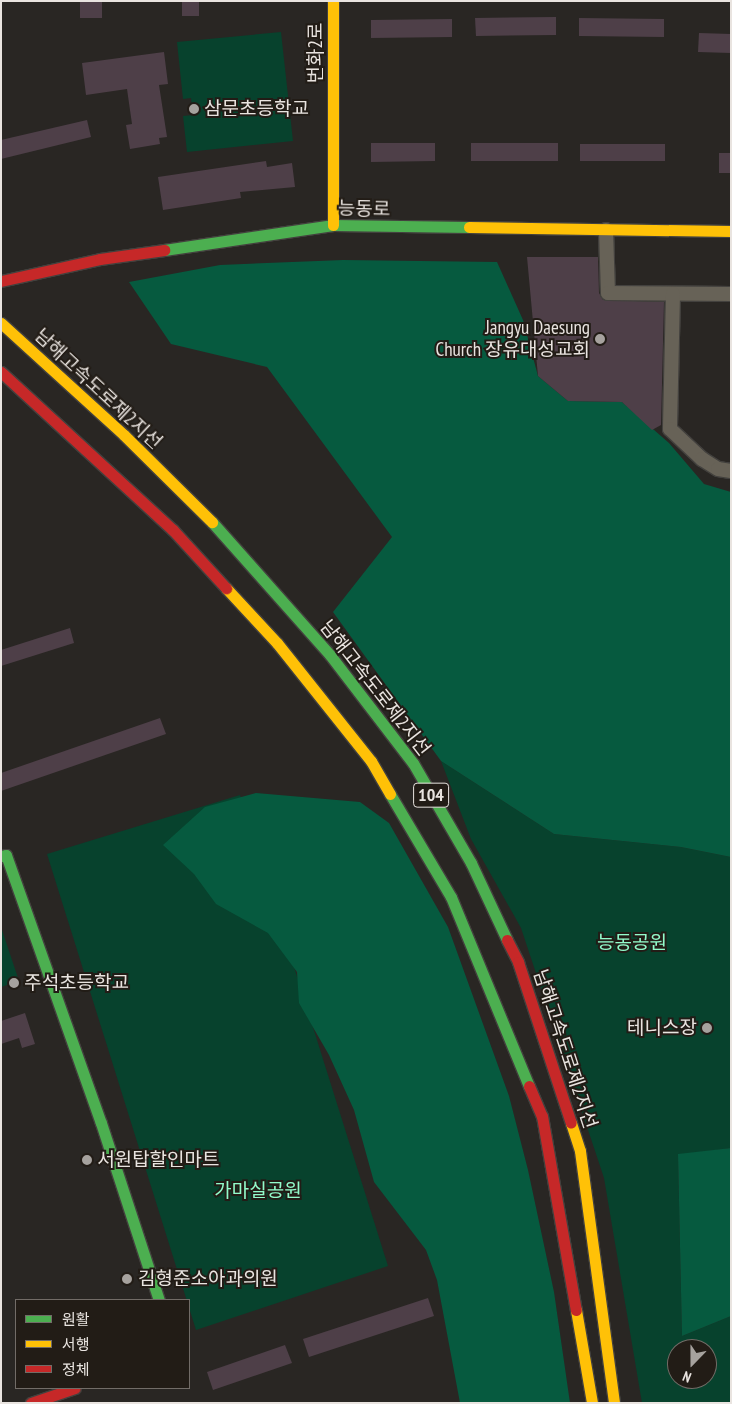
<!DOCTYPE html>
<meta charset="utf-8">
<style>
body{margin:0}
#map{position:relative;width:732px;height:1404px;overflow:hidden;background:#292623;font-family:"PT Sans Narrow","Noto Sans KR",sans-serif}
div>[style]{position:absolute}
.green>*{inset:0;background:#07422d}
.forest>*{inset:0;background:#065a3f}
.building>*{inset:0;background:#4e3f48}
.roads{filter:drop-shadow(1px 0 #43413e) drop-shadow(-1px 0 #43413e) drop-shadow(0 1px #43413e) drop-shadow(0 -1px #43413e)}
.street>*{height:14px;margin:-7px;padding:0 7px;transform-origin:7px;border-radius:7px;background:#676257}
.fast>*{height:11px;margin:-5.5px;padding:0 5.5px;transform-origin:5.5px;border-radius:5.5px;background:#4caf50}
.slow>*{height:11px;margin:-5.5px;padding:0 5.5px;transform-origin:5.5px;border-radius:5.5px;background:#ffc107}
.jam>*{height:11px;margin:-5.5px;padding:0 5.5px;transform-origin:5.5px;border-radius:5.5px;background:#c62828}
.dots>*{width:14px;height:14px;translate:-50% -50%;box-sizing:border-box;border:2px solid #221c16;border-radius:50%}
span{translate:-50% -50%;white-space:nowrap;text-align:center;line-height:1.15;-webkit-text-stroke:4px #221c16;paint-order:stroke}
.shield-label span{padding:1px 4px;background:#221c16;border:1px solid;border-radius:4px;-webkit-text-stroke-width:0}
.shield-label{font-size:18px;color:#e9e4e0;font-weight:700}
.street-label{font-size:19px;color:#e9e4e0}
.poi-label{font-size:19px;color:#e9e4e0}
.left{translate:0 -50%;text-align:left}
.right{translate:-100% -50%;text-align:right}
.park-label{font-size:19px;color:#92fbcb}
.frame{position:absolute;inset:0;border:2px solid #e9e4e0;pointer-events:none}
.legend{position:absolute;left:15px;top:1299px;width:175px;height:90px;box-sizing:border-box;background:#221c16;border:1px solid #726c67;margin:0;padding:6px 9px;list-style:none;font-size:15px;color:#e9e4e0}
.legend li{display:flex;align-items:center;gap:10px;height:25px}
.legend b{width:25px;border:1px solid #726c67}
.north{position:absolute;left:667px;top:1339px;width:50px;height:50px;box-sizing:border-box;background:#221c16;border:1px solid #726c67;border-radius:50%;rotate:202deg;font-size:14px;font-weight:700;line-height:20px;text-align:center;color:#e9e4e0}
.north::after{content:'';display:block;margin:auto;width:18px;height:22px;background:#a6a29e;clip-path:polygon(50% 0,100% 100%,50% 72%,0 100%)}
</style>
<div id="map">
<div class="green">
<i style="clip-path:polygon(281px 32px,293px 141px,187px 152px,183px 116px,193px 115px,191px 98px,183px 99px,177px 42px)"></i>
<i style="clip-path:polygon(evenodd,441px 761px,554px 834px,681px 847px,731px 857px,731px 1148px,678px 1155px,682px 1336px,731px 1316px,731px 1403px,642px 1403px,604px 1178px,521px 928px,471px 839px,441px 761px,677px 1349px,707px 1349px,707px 1379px,677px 1379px,677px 1349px)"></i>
<i style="clip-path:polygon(240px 795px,388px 1266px,196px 1330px,47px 854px)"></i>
<i style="clip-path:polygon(1px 927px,19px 981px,1px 987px)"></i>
</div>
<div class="forest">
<i style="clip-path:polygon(343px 260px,497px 262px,523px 320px,538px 376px,568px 401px,622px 402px,669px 443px,704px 484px,731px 492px,731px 857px,681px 847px,554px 834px,441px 761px,333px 612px,392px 537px,267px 367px,171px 344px,129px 282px,220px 265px)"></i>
<i style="clip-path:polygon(256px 793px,360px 802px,389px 823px,448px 927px,509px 1096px,528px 1170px,554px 1292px,570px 1403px,460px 1403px,437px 1280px,426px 1250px,374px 1182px,354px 1110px,329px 1055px,299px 1003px,297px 972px,268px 933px,216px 904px,194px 874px,163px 845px,205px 807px)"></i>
<i style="clip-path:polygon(731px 1148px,731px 1316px,682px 1336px,678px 1154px)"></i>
</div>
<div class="building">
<i style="clip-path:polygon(80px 1px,102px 1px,102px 18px,80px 18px)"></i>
<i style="clip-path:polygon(182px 1px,199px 1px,199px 16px,182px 16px)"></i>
<i style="clip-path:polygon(556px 17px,556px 35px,476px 36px,475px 18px)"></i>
<i style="clip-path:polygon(579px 18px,664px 19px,664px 37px,579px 36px)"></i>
<i style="clip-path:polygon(452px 19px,452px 37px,371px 38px,371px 20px)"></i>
<i style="clip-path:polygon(699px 33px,731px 34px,731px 53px,698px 52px)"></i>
<i style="clip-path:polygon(164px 52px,168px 84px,159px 85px,167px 137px,159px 138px,160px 144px,130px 149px,126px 125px,132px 124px,127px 89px,86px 95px,82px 63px)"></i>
<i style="clip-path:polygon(87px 120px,91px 137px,1px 159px,1px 140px)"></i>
<i style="clip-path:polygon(371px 143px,435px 143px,435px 161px,371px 162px)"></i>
<i style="clip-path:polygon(471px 143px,558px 143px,558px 161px,471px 161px)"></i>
<i style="clip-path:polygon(580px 144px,665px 144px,665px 161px,580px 161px)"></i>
<i style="clip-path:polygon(719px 153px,731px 153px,731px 173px,719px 173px)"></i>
<i style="clip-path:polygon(266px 161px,267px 167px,292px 163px,295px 187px,240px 192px,241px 198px,163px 210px,158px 177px)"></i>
<i style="clip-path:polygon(527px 257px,598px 257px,599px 293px,603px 300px,664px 302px,661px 425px,652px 430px,622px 402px,568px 401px,538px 376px)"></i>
<i style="clip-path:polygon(70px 628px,74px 643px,1px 666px,1px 650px)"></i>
<i style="clip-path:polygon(160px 718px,166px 734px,1px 791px,1px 773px)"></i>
<i style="clip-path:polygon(25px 1013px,35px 1044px,22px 1048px,19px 1038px,1px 1044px,1px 1021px)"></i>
<i style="clip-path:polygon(428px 1298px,434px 1316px,309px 1357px,303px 1339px)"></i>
<i style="clip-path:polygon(285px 1345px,292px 1363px,213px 1390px,207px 1372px)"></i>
</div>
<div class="roads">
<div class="street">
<i style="left:606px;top:230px;width:63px;rotate:88.2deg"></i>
<i style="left:608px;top:293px;width:123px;rotate:0.5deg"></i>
<i style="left:673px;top:294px;width:135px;rotate:91.3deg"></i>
<i style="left:670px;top:429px;width:44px;rotate:43.2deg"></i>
<i style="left:702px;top:459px;width:19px;rotate:32deg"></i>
<i style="left:718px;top:469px;width:13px;rotate:9deg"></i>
</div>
<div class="fast">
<i style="left:164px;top:250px;width:171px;rotate:-8.4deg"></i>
<i style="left:333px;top:225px;width:136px;rotate:0.8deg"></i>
<i style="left:212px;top:522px;width:178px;rotate:48.4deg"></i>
<i style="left:330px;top:655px;width:136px;rotate:52.5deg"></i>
<i style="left:413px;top:763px;width:116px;rotate:59.9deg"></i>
<i style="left:471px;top:863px;width:85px;rotate:64.9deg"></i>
<i style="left:390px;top:794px;width:120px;rotate:59.4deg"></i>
<i style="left:451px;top:897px;width:204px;rotate:67.6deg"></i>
<i style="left:1px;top:856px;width:5px;rotate:-11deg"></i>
<i style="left:6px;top:855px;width:284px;rotate:70.5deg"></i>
<i style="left:101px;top:1123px;width:186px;rotate:71.9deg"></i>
</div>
<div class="slow">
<i style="left:333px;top:1px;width:224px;rotate:90deg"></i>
<i style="left:469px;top:227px;width:262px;rotate:0.9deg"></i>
<i style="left:1px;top:323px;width:166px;rotate:42.3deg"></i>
<i style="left:124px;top:435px;width:124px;rotate:44.7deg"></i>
<i style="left:226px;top:588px;width:75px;rotate:47.2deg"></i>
<i style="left:277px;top:643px;width:151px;rotate:51.5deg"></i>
<i style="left:371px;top:761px;width:38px;rotate:60deg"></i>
<i style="left:571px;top:1123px;width:29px;rotate:72deg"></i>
<i style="left:580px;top:1151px;width:254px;rotate:82.3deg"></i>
<i style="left:576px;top:1310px;width:94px;rotate:80.2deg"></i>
</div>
<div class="jam">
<i style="left:1px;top:281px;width:101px;rotate:-12.5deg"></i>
<i style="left:100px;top:259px;width:65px;rotate:-8deg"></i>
<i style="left:1px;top:372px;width:234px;rotate:42.6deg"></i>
<i style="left:173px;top:530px;width:79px;rotate:47.6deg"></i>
<i style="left:507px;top:940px;width:25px;rotate:63deg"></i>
<i style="left:518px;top:962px;width:169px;rotate:71.8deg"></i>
<i style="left:529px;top:1086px;width:33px;rotate:67deg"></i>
<i style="left:542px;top:1116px;width:197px;rotate:80.1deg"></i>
<i style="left:31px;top:1403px;width:46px;rotate:-18.8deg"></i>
</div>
</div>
<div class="dots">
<i style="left:194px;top:109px;background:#a6a29e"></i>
<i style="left:600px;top:339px;background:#a6a29e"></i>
<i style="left:14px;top:983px;background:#a6a29e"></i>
<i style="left:707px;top:1028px;background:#a6a29e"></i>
<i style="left:87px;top:1160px;background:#a6a29e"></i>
<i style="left:127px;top:1279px;background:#a6a29e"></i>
</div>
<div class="shield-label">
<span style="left:431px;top:795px">104</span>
</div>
<div class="street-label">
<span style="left:316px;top:53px;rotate:-90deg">번화2로</span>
<span style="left:364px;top:209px;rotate:1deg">능동로</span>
<span style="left:98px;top:389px;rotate:43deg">남해고속도로제2지선</span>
<span style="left:375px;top:688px;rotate:52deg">남해고속도로제2지선</span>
<span style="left:565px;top:1049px;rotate:72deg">남해고속도로제2지선</span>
</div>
<div class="poi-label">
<span class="left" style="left:204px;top:109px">삼문초등학교</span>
<span class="right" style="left:590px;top:339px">Jangyu Daesung<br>Church 장유대성교회</span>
<span class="left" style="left:24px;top:983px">주석초등학교</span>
<span class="right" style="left:697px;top:1028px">테니스장</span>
<span class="left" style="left:97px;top:1160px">서원탑할인마트</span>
<span class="left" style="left:138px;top:1279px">김형준소아과의원</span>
</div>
<div class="park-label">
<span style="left:632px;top:943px">능동공원</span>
<span style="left:258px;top:1191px">가마실공원</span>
</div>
<div class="frame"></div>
<ul class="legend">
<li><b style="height:6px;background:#4caf50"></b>원활</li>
<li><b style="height:6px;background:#ffc107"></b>서행</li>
<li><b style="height:6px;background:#c62828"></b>정체</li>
</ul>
<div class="north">N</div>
</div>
